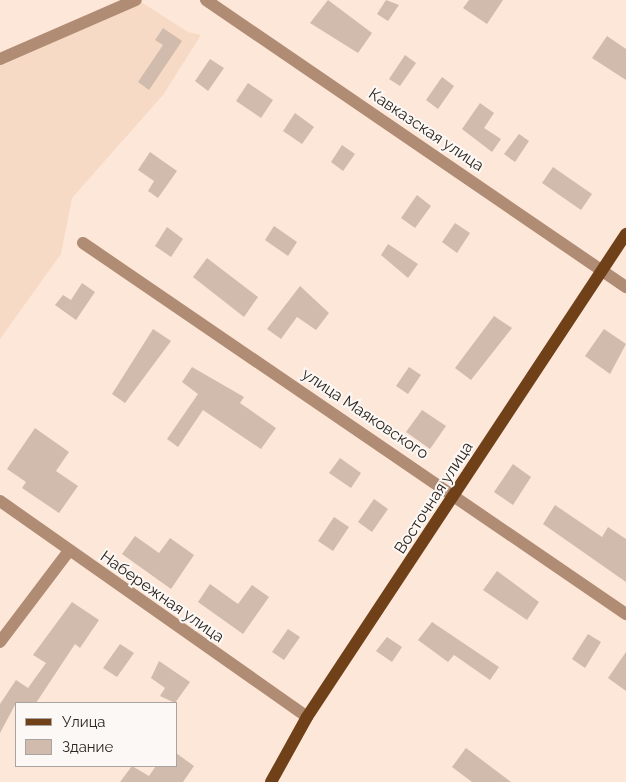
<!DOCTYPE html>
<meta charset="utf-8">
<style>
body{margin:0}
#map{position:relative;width:626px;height:782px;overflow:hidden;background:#fde7d8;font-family:Raleway,sans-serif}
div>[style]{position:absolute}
.built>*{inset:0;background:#f7dac6}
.building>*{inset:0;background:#d0bbac}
.minor>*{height:12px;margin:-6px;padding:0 6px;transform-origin:6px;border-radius:6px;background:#af8c73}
.major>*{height:12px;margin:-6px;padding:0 6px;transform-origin:6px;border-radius:6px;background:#704019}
span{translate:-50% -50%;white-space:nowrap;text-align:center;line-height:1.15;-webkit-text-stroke:4px #fcf8f5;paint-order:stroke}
.street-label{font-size:16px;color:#2e2620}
.legend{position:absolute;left:15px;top:702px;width:162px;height:65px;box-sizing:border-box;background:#fcf8f5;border:1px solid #aaa4a0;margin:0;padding:6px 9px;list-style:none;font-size:15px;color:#2e2620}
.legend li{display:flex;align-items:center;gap:10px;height:25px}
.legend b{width:25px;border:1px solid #aaa4a0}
</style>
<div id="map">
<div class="built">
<i style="clip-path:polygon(141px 2px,188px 32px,201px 35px,163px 95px,72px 198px,61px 254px,0 339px,0 65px)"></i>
</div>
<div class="building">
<i style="clip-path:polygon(328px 0,372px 33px,358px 53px,310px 23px)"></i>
<i style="clip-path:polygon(386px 0,399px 5px,388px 21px,377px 14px)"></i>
<i style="clip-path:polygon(469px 0,503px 0,487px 24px,463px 8px)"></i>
<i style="clip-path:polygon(163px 28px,182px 41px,149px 90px,138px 82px,163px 45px,155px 40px)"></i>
<i style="clip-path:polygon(607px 36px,626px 49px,626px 80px,592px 58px)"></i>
<i style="clip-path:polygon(405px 55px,416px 63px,400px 86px,389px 79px)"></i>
<i style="clip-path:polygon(210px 59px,224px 68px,208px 91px,195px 81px)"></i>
<i style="clip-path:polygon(442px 77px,454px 86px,438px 109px,426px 100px)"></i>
<i style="clip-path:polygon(248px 83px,273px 100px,261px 118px,236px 101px)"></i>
<i style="clip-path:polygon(480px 103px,494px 113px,484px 128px,501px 139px,492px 152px,462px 129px)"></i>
<i style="clip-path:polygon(295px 113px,314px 127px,302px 144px,283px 131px)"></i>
<i style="clip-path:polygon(519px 134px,529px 141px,515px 162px,504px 154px)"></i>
<i style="clip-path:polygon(342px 145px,355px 154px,343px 171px,331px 162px)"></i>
<i style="clip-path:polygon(150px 152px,177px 171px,158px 198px,148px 191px,154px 181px,138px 170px)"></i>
<i style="clip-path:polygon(553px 167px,592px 194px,581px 210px,542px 183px)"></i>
<i style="clip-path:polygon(417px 195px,431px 206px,415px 228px,401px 218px)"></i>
<i style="clip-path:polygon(455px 223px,470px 233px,457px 253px,442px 242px)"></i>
<i style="clip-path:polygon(274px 226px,297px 242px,288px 256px,265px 240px)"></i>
<i style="clip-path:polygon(167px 227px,183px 239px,171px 257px,155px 246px)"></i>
<i style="clip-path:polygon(388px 244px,418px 264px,408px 278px,381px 255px)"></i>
<i style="clip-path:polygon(207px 258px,258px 297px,244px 317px,193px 277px)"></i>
<i style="clip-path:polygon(82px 283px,95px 292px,76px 320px,55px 305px,63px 295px,71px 300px)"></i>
<i style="clip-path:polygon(300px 286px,329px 313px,316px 330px,297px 317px,281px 339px,267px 329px)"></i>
<i style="clip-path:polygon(494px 316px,512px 328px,471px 380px,455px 368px)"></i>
<i style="clip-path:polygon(153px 329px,171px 341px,125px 403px,112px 394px)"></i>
<i style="clip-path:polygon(604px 329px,626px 344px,610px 374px,585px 356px)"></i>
<i style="clip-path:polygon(192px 367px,244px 397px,240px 403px,276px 428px,261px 449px,203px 410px,178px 447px,167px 439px,198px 394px,182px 382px)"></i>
<i style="clip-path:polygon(409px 367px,421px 375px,408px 394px,396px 386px)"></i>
<i style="clip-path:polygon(422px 410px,446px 426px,430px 449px,406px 432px)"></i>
<i style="clip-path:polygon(35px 428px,69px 452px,56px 471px,78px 486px,59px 513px,22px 488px,26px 482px,7px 469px)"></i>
<i style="clip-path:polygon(340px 458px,361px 473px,351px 488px,329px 473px)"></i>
<i style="clip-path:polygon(513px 464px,531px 477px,513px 505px,494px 492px)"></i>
<i style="clip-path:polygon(374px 499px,388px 509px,372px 532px,358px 522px)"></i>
<i style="clip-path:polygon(555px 505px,602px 537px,608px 527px,626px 539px,626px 582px,543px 524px)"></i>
<i style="clip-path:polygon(334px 517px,349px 527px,333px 551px,318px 541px)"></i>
<i style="clip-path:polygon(135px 536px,159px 553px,170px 538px,194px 555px,171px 589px,122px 554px)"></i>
<i style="clip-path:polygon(497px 571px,539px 602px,527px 620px,483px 590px)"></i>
<i style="clip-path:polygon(210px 584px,238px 604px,252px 585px,269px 597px,243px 634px,198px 602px)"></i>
<i style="clip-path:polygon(72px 602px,99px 620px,80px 648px,75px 644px,36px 703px,16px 703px,0 733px,0 704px,16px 680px,28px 688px,46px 663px,33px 655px)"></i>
<i style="clip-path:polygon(432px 622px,499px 667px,490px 680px,454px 655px,448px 662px,418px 640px)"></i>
<i style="clip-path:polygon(288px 629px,300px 637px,284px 660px,272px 652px)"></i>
<i style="clip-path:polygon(588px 634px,601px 642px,585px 668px,572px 659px)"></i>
<i style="clip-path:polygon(387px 637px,402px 647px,392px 662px,376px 651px)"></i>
<i style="clip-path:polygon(120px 644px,134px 653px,117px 677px,103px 668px)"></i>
<i style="clip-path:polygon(626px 652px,626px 691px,608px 678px)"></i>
<i style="clip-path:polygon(159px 661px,190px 682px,175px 703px,160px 696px,165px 688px,151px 678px)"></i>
<i style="clip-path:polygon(466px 748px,511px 782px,472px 782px,452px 767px)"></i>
<i style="clip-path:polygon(176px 753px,194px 766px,183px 782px,120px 782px,132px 766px,149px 776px,156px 766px,176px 766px)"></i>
</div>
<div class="minor">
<i style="left:206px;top:0;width:509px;rotate:34.35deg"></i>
<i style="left:0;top:59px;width:148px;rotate:-23.5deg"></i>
<i style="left:83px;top:243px;width:658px;rotate:34.34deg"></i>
<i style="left:0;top:501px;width:375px;rotate:35.1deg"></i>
<i style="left:0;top:642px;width:113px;rotate:-52.9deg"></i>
</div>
<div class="major">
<i style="left:271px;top:782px;width:74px;rotate:-61deg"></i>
<i style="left:307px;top:717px;width:579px;rotate:-56.56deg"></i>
</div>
<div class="street-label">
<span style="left:426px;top:130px;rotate:34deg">Кавказская улица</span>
<span style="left:365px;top:414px;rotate:34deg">улица Маяковского</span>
<span style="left:434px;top:498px;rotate:-57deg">Восточная улица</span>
<span style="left:162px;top:597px;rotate:35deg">Набережная улица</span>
</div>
<ul class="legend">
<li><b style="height:6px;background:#704019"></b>Улица</li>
<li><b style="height:14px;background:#d0bbac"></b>Здание</li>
</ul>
</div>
